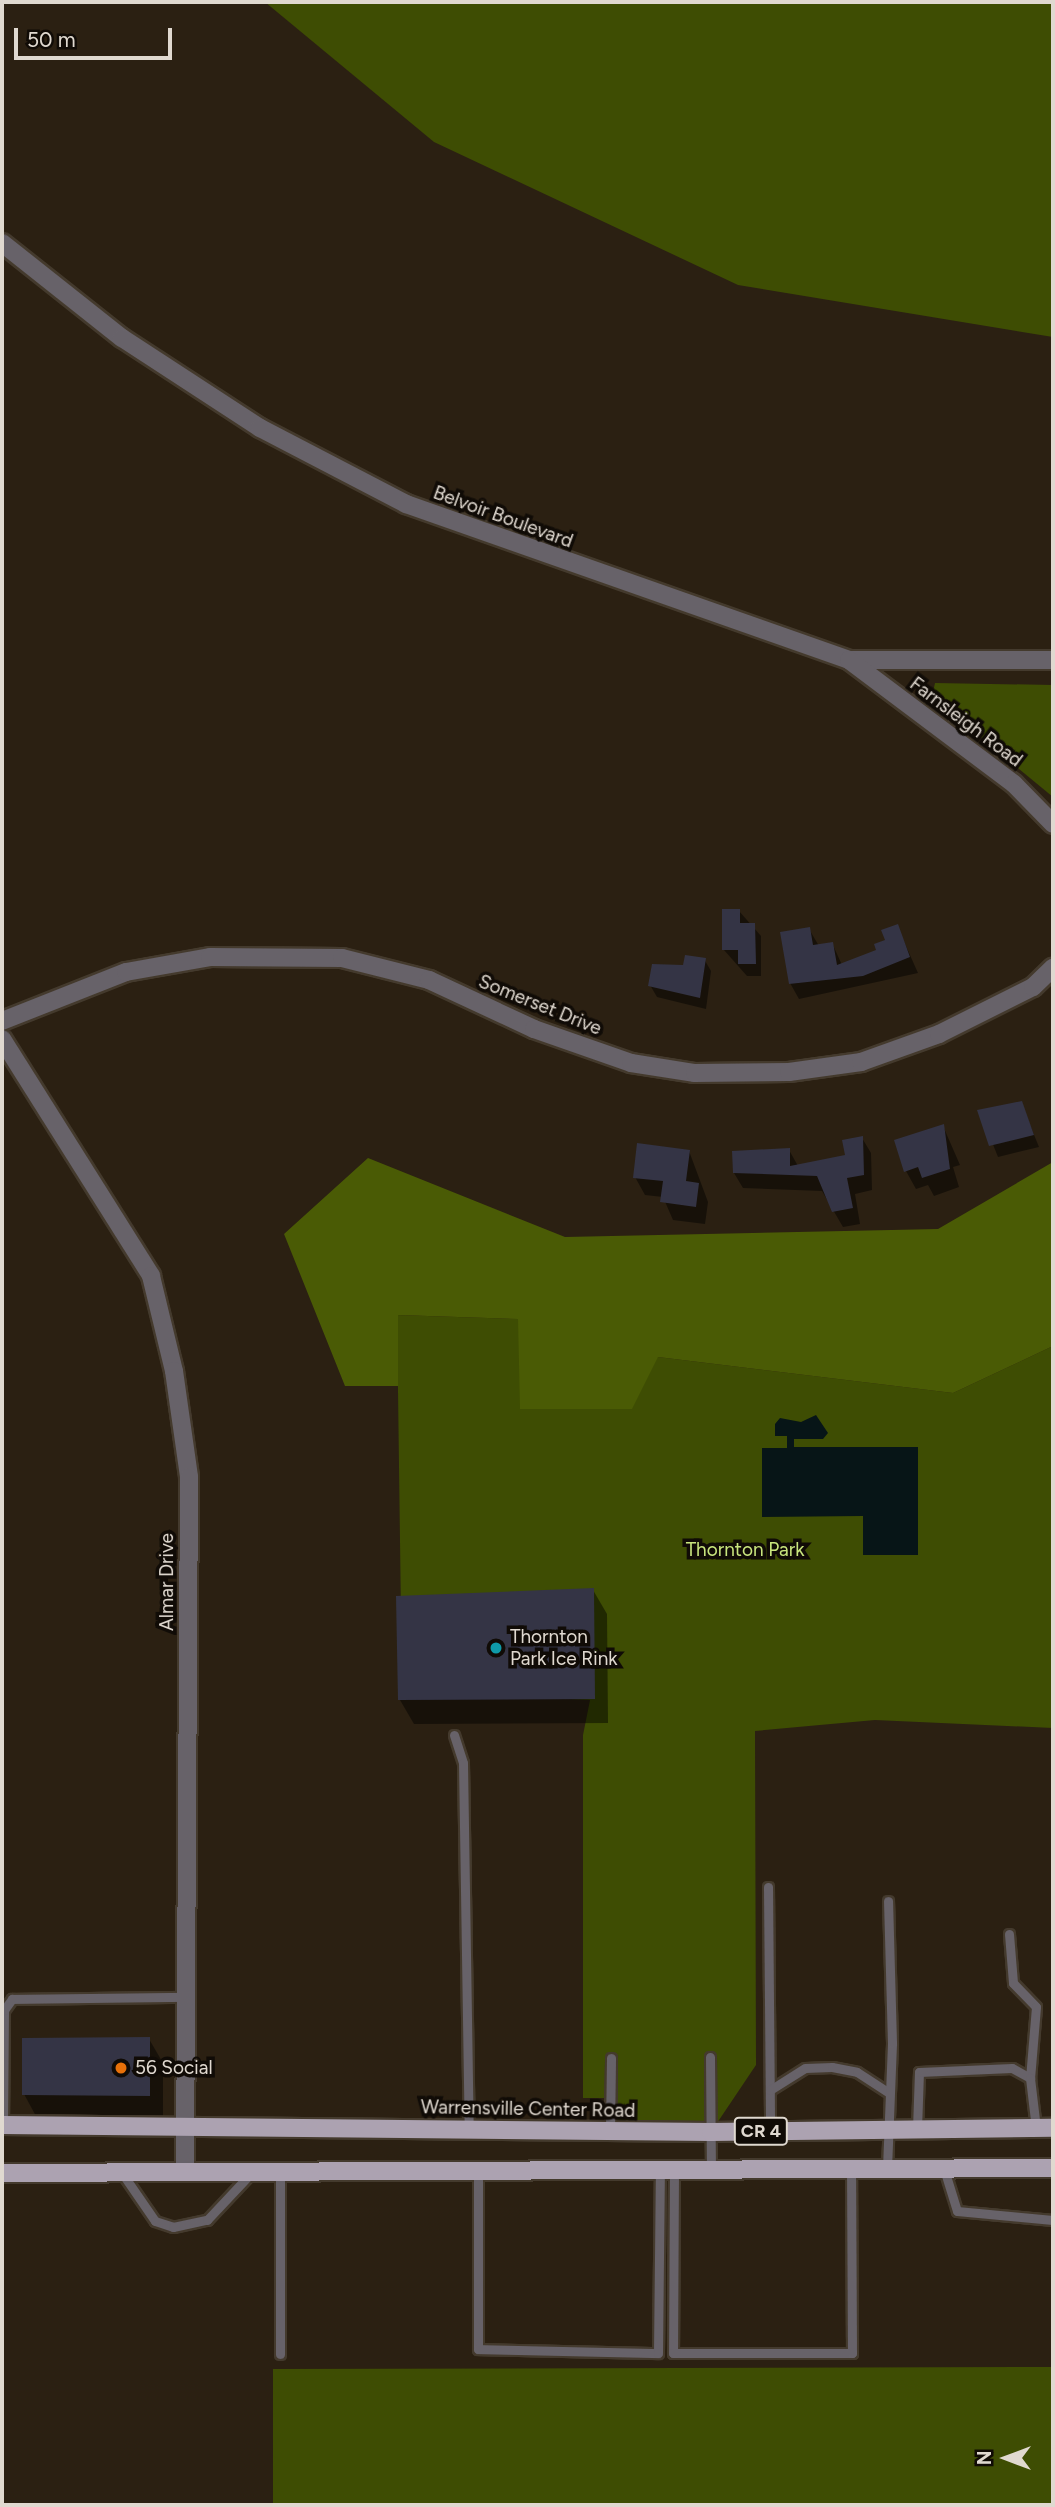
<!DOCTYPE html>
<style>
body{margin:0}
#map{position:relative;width:1055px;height:2507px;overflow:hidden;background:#2b2012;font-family:Figtree,sans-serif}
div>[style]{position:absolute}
.green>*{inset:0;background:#3e4d03}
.forest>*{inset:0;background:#4a5b05}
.water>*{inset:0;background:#071517}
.shadow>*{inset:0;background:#0007}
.building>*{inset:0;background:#343445}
.roads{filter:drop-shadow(2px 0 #443a2d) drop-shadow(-2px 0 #443a2d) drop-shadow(0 2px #443a2d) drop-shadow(0 -2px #443a2d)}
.service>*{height:9px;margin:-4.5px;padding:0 4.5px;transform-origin:4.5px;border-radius:4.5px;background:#676269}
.minor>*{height:18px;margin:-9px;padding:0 9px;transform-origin:9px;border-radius:9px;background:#676269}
.primary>*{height:18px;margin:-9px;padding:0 9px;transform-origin:9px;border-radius:9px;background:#aca2b1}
.dots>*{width:19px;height:19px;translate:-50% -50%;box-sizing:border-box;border:4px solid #100b06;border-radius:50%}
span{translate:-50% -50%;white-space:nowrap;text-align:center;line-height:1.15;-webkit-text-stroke:7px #100b06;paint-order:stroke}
.shield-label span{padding:2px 5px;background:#100b06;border:2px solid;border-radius:5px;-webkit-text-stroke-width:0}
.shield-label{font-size:18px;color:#e0d9d0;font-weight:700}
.street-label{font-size:19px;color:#e0d9d0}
.park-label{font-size:19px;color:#c9e67e}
.poi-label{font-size:19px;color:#e0d9d0}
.left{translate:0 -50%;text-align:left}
.frame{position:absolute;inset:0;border:4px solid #e0d9d0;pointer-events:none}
.north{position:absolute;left:971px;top:2423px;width:70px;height:70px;-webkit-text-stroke:5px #100b06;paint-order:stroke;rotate:270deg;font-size:19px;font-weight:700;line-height:28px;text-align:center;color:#e0d9d0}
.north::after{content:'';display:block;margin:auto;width:24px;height:32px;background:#e0d9d0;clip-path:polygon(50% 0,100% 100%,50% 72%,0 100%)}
.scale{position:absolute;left:14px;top:28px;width:158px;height:32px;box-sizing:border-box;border:4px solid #e0d9d0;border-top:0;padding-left:9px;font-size:21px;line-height:24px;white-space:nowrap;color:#e0d9d0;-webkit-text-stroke:5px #100b06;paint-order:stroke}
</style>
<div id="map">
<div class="green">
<i style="clip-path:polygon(265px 2px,1053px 2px,1053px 337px,738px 285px,434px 142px)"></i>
<i style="clip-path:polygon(935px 683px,1053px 685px,1053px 797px,932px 697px)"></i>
<i style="clip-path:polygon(397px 1315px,519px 1319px,521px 1409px,658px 1357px,953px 1393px,1053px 1346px,1053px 1728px,875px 1720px,755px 1731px,756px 2065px,711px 2132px,610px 2131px,610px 2098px,583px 2098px,583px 1735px,590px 1700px,402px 1691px)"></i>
<i style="clip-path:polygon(1053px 2367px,1053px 2505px,273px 2505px,273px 2369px)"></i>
</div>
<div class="forest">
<i style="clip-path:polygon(368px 1158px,565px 1237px,938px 1229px,1053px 1162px,1053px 1346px,953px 1393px,658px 1357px,632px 1409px,520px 1409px,518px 1319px,398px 1315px,398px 1386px,345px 1386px,284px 1234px)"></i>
</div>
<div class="water">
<i style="clip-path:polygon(816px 1415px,828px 1433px,823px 1439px,794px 1439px,794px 1447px,918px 1447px,918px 1555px,863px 1555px,863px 1516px,762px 1517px,762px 1448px,787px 1448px,787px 1436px,775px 1436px,775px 1424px,780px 1418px,801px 1422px)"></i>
</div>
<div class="shadow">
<i style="clip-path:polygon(739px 911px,761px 936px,761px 976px,747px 976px,724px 950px)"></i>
<i style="clip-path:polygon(897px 926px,918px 973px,799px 999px,790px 983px,809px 929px,819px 946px,832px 943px,842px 965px,879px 951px)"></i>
<i style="clip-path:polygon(704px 959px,711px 971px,706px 1009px,657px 997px,650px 985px)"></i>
<i style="clip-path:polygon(1021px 1103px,1039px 1147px,998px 1157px,980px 1112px)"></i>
<i style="clip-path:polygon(943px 1126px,960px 1165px,953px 1167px,959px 1187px,934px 1196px,928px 1185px,916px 1189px,906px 1171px)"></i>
<i style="clip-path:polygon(862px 1138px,871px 1153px,872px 1190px,855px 1194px,860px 1224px,843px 1227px,822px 1191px,743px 1188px,734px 1173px,789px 1150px,798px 1166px,848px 1157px)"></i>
<i style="clip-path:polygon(689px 1151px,708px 1202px,705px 1224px,673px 1220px,663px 1197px,645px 1195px,635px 1177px)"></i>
<i style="clip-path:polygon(593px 1590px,607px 1614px,608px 1723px,414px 1724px,400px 1700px)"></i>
<i style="clip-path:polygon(149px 2039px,163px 2063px,163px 2120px,37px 2118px,24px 2094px)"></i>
</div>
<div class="building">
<i style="clip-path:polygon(722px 909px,740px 909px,740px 923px,755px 923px,756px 964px,738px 964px,738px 950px,722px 950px)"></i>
<i style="clip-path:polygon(898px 924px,910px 957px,863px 976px,789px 984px,780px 932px,810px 927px,813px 945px,833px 942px,837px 965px,876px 950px,874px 944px,885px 940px,881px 930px)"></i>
<i style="clip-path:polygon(685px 955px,706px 958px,700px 998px,648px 986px,652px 964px,683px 965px)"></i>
<i style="clip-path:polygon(1022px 1101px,1034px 1135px,989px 1146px,977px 1110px)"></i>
<i style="clip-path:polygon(944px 1124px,950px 1169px,922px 1178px,918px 1167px,904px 1172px,894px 1140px)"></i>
<i style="clip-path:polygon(863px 1136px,864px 1175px,847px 1178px,853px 1208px,832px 1212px,817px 1176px,733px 1173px,732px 1151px,790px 1148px,790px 1166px,845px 1155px,842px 1140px)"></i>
<i style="clip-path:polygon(637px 1143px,690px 1150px,686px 1181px,699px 1183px,696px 1207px,660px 1202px,663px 1181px,633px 1178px)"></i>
<i style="clip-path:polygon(594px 1588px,595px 1699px,398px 1700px,396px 1596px)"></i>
<i style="clip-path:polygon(150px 2037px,150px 2096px,22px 2095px,22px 2038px)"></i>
</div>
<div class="roads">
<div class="service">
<i style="left:454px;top:1735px;width:29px;rotate:72deg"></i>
<i style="left:463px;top:1763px;width:367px;rotate:89.1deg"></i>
<i style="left:768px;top:1887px;width:244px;rotate:89.5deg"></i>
<i style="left:1009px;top:1934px;width:49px;rotate:85.3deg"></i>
<i style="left:1013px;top:1983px;width:33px;rotate:46deg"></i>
<i style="left:1036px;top:2007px;width:71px;rotate:94.8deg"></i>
<i style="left:710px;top:2057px;width:112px;rotate:89.5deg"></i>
<i style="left:770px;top:2090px;width:41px;rotate:-32.2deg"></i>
<i style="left:805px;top:2068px;width:27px;rotate:-2deg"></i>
<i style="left:832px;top:2067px;width:25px;rotate:11deg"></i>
<i style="left:857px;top:2072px;width:38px;rotate:33deg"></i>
<i style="left:3px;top:2125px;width:115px;rotate:-89.5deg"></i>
<i style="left:4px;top:2010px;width:14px;rotate:-54deg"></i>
<i style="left:12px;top:1999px;width:174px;rotate:-0.7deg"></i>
<i style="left:917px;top:2129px;width:57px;rotate:-88deg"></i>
<i style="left:919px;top:2072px;width:93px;rotate:-2.5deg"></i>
<i style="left:1012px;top:2068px;width:21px;rotate:29deg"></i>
<i style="left:1030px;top:2078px;width:50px;rotate:83.2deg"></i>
<i style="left:610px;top:2131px;width:73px;rotate:-89.2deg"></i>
<i style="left:887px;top:2168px;width:125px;rotate:-87.7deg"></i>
<i style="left:892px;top:2043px;width:142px;rotate:-91.6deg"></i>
<i style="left:944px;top:2169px;width:44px;rotate:72.8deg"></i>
<i style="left:957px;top:2211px;width:96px;rotate:5.4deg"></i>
<i style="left:478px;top:2170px;width:179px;rotate:90deg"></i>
<i style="left:478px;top:2349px;width:180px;rotate:1.3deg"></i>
<i style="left:658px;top:2353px;width:183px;rotate:-89.4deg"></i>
<i style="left:674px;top:2170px;width:183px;rotate:90.3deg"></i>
<i style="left:673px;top:2353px;width:179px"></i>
<i style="left:852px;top:2353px;width:184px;rotate:-90.3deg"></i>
<i style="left:280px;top:2171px;width:183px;rotate:90deg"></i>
<i style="left:122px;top:2173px;width:58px;rotate:55.5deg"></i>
<i style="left:155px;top:2221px;width:19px;rotate:18deg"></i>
<i style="left:173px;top:2227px;width:35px;rotate:-12deg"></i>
<i style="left:207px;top:2220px;width:66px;rotate:-46.8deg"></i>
</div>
<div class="minor">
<i style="left:2px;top:243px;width:153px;rotate:38.4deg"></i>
<i style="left:122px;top:338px;width:165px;rotate:33.1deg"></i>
<i style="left:260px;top:428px;width:165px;rotate:27.5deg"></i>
<i style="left:406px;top:504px;width:470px;rotate:19.4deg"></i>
<i style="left:849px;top:660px;width:204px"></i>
<i style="left:849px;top:660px;width:206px;rotate:36.9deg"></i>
<i style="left:1014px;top:784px;width:56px;rotate:45.7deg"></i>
<i style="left:2px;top:1021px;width:133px;rotate:-21.6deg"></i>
<i style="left:126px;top:972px;width:85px;rotate:-10.1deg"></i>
<i style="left:210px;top:957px;width:132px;rotate:0.4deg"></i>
<i style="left:342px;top:958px;width:90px;rotate:14.2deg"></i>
<i style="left:429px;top:980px;width:116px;rotate:25deg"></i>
<i style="left:534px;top:1029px;width:103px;rotate:19.3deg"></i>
<i style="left:631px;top:1063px;width:65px;rotate:8.9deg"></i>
<i style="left:695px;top:1073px;width:94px;rotate:-0.6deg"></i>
<i style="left:789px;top:1072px;width:73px;rotate:-7.9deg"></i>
<i style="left:861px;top:1062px;width:83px;rotate:-19.7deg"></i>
<i style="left:939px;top:1034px;width:105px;rotate:-26.6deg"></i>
<i style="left:1033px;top:987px;width:28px;rotate:-44deg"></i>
<i style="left:2px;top:1039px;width:280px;rotate:57.8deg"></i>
<i style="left:151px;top:1276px;width:98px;rotate:76.4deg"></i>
<i style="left:174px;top:1371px;width:107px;rotate:81.9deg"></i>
<i style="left:189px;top:1477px;width:694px;rotate:90.33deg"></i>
</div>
<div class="primary">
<i style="left:2px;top:2125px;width:709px;rotate:0.57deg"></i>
<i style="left:711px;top:2132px;width:342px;rotate:-0.7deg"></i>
<i style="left:2px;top:2173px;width:1051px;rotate:-0.27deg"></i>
</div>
</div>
<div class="dots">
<i style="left:496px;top:1648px;background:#0f9aa8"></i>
<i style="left:121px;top:2068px;background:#e8710a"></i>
</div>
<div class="shield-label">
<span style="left:761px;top:2131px">CR 4</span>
</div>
<div class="street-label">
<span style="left:503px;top:517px;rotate:20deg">Belvoir Boulevard</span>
<span style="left:966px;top:722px;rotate:37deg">Farnsleigh Road</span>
<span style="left:540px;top:1005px;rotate:22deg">Somerset Drive</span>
<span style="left:167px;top:1582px;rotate:-90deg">Almar Drive</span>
<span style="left:528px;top:2109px;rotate:1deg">Warrensville Center Road</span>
</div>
<div class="park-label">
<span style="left:745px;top:1550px">Thornton Park</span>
</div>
<div class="poi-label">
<span class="left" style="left:510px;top:1648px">Thornton<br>Park Ice Rink</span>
<span class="left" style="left:135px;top:2068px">56 Social</span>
</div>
<div class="frame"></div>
<div class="north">N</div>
<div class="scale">50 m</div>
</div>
